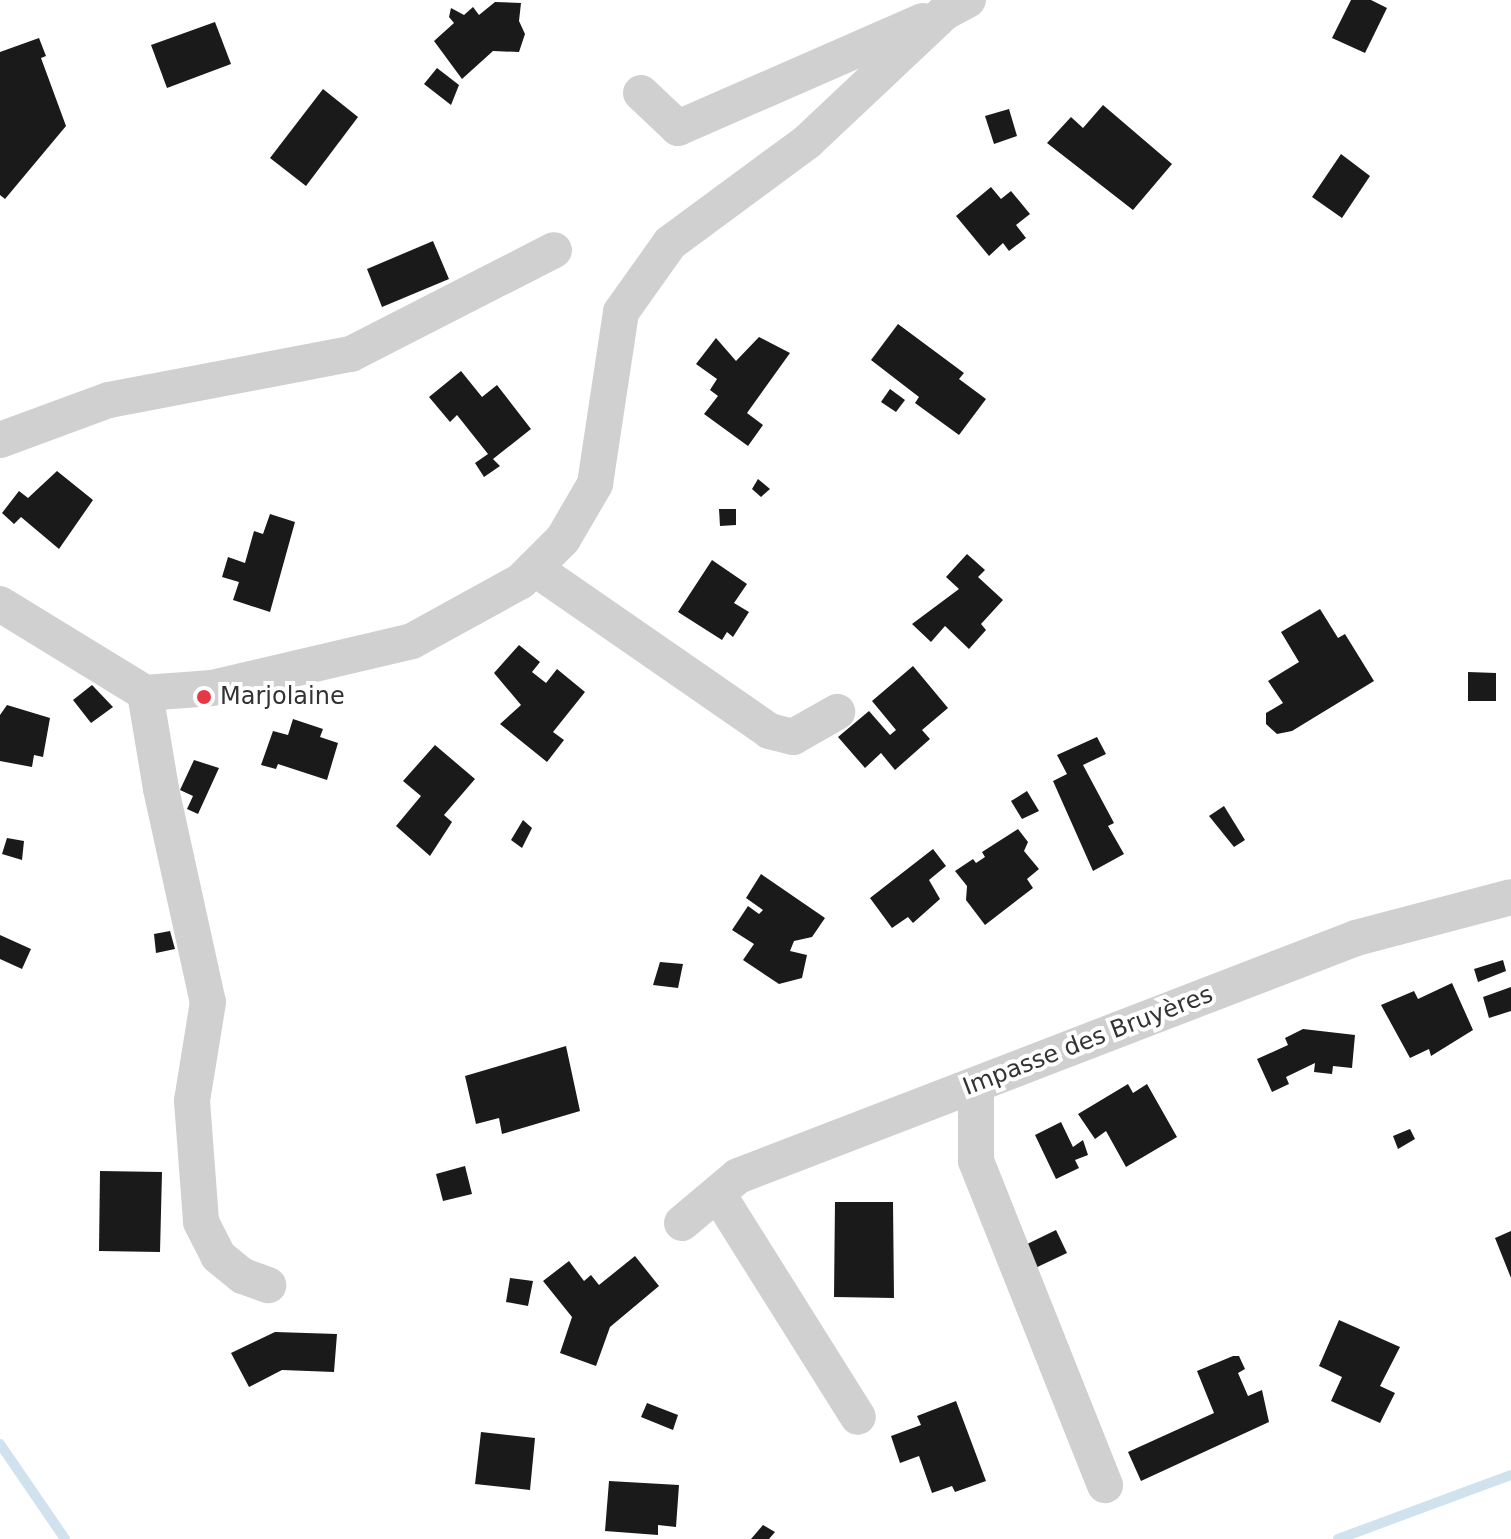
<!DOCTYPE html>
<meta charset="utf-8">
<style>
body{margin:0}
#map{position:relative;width:1511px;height:1539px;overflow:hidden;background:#fff;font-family:"DejaVu Sans",sans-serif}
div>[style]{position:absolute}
.stream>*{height:10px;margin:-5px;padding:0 5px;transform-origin:5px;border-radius:5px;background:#cfe2ee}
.building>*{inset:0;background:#1a1a1a}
.minor>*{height:36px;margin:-18px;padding:0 18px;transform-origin:18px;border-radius:18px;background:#d0d0d0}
.dots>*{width:22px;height:22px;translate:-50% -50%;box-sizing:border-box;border:4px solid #fff;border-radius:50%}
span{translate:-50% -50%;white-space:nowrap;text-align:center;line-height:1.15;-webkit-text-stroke:8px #fff;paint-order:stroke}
.poi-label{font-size:24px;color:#333}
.left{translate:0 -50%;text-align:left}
.street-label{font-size:24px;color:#333}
</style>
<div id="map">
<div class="stream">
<i style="left:0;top:1444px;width:115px;rotate:55.6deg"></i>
<i style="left:1338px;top:1539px;width:184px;rotate:-20.3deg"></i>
</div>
<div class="building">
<i style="clip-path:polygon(1351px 0,1371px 0,1387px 8px,1365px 53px,1332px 38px)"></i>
<i style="clip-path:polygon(495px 2px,521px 3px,519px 21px,525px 34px,519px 52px,493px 51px,462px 79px,434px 41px,454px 23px,449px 17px,451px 8px,464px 15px,473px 7px,479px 15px)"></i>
<i style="clip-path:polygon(215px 22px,231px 64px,167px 88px,151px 45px)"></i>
<i style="clip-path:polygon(39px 38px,46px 56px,41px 58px,66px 126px,5px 199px,0 195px,0 52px)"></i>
<i style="clip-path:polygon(437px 68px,459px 85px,451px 105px,424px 84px)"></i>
<i style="clip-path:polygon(323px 89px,358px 117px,306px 186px,270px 158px)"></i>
<i style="clip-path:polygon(1103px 105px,1172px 164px,1133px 210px,1047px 143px,1071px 117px,1083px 128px)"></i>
<i style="clip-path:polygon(1009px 109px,1017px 136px,994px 144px,985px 116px)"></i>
<i style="clip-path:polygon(1341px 154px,1370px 176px,1342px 218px,1312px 197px)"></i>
<i style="clip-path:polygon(991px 187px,1001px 199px,1011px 191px,1030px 214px,1016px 225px,1026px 238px,1009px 251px,1003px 243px,989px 256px,956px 216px)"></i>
<i style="clip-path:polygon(433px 241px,449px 279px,382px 307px,367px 269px)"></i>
<i style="clip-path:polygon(898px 324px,964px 373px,959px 379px,986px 399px,959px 435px,915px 403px,919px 397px,871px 360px)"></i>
<i style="clip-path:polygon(759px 337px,790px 353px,747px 413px,763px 425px,748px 446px,704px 414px,718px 396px,710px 390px,717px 379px,696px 364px,716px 338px,736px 361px)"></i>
<i style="clip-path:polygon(461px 371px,482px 397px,497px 385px,531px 429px,493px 459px,500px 466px,484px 477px,475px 463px,488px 454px,457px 415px,450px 422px,429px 397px)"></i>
<i style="clip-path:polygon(890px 389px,905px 400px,896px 412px,881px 402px)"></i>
<i style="clip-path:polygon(57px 471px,93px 500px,59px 549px,21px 517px,14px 524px,2px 513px,19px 491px,28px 498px)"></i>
<i style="clip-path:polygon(758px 479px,770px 489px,761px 497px,752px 489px)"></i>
<i style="clip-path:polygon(719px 509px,736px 509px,736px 525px,720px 526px)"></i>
<i style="clip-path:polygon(270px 514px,295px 522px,270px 612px,233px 600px,239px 582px,222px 577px,228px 557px,245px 563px,254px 531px,263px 534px)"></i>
<i style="clip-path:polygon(967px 554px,985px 570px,978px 577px,1003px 600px,981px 624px,986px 630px,969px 649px,945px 626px,931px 642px,912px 624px,959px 589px,946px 577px)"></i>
<i style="clip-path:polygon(712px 560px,747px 584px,734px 603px,749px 612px,733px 637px,727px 632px,722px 640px,678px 612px)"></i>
<i style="clip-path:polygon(1320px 609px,1338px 638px,1345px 634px,1374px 681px,1292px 731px,1277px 734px,1266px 724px,1266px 713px,1283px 703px,1268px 681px,1299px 662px,1281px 632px)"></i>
<i style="clip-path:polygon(519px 645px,540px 662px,532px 672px,546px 683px,557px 669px,585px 692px,553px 732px,564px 740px,547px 762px,500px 724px,521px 705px,494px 673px)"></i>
<i style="clip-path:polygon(913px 666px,948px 708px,922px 730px,930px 739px,895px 770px,881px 753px,865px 768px,838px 737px,869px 711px,890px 735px,896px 730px,872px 701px)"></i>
<i style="clip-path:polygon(1468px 672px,1496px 673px,1496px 701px,1468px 701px)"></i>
<i style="clip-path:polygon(92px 685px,113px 707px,91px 723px,73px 700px)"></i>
<i style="clip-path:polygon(7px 705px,50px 718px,43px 757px,34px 755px,32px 767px,0 761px,0 715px)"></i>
<i style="clip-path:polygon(293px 719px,323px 729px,320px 737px,338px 743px,327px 780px,278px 764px,276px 769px,261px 765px,273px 731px,288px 735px)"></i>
<i style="clip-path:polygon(1097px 737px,1106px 754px,1083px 765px,1114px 823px,1108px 826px,1124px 854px,1093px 871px,1053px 781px,1067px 774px,1057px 755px)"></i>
<i style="clip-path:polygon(435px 745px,475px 779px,444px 815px,452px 822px,430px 856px,396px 826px,421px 796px,403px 781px)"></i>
<i style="clip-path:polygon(194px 760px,219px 768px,198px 814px,187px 809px,193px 796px,180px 790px)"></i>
<i style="clip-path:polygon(1027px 791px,1039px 811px,1022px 819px,1011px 801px)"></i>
<i style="clip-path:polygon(1224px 806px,1245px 840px,1234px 847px,1209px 816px)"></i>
<i style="clip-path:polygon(523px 820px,532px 828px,522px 848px,511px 840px)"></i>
<i style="clip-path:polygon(1018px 829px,1028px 842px,1024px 851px,1039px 869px,1027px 879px,1033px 888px,985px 925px,966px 900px,967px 886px,955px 871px,973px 859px,976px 863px,985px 857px,982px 852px)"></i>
<i style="clip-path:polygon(7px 838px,24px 841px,22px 860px,2px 854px)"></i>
<i style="clip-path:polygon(933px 849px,946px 866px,929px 880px,940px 899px,913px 923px,908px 917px,892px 928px,870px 898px)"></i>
<i style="clip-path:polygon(761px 874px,825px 918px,812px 937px,794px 941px,790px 951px,807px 955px,802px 978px,779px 984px,743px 960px,754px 944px,732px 930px,748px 906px,759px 914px,763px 910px,746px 898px)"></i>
<i style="clip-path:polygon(170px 931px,175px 949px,156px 953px,154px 934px)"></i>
<i style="clip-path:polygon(0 935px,31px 949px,22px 969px,0 959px)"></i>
<i style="clip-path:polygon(1503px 960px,1506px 971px,1478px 982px,1474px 969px)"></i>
<i style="clip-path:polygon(660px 962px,683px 964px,678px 988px,653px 985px)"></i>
<i style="clip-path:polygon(1452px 983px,1473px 1030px,1431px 1056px,1429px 1049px,1410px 1058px,1381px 1005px,1414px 991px,1418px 999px)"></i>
<i style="clip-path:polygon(1511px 987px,1511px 1011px,1489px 1018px,1483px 997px)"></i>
<i style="clip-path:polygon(1303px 1029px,1355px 1035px,1352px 1068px,1333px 1066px,1332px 1074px,1314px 1072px,1315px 1063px,1286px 1077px,1289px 1084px,1272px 1092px,1257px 1059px,1288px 1045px,1285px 1038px)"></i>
<i style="clip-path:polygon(566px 1046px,580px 1111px,502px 1134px,499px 1118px,476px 1124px,465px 1076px)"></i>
<i style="clip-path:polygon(1128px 1084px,1133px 1093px,1147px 1084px,1177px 1137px,1126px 1167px,1106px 1131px,1095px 1139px,1078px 1114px)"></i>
<i style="clip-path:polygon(1061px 1122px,1073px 1147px,1083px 1140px,1088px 1155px,1075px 1160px,1079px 1168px,1056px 1179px,1035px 1135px)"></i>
<i style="clip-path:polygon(1410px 1129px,1415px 1139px,1398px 1149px,1393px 1136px)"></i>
<i style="clip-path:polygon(465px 1166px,472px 1194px,443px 1201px,436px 1174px)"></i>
<i style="clip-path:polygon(100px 1171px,162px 1172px,160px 1252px,99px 1251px)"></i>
<i style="clip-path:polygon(835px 1202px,893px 1202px,894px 1298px,834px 1297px)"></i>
<i style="clip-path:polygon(1056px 1230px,1067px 1253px,1031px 1270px,1021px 1247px)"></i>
<i style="clip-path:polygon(1511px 1231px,1511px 1278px,1495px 1238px)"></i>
<i style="clip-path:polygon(635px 1256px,659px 1286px,610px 1327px,596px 1366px,560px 1353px,572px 1317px,543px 1281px,569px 1261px,584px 1281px,591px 1275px,599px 1285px)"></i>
<i style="clip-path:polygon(510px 1278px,533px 1281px,528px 1306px,506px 1302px)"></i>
<i style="clip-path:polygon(1339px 1320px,1400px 1347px,1380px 1386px,1395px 1393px,1380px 1423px,1331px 1401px,1342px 1377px,1319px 1366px)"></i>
<i style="clip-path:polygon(275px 1332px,337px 1334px,334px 1372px,282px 1370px,249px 1387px,231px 1353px)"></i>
<i style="clip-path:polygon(1233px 1356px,1239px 1356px,1245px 1369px,1238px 1373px,1248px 1396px,1262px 1390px,1269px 1422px,1141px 1481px,1128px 1452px,1214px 1413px,1197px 1371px)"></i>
<i style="clip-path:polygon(956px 1401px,986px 1481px,955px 1492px,952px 1486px,932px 1493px,919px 1456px,900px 1463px,891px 1436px,921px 1425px,917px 1416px)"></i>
<i style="clip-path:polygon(647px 1403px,678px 1415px,673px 1430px,641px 1417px)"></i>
<i style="clip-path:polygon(481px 1432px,535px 1438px,530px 1490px,475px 1484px)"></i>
<i style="clip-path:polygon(609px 1481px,679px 1485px,676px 1527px,658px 1525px,658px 1535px,605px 1531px)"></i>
<i style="clip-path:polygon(763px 1525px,775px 1532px,769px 1539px,751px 1539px)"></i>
</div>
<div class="minor">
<i style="left:641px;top:93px;width:51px;rotate:43.4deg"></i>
<i style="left:678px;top:128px;width:267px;rotate:-23.6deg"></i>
<i style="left:0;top:440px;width:116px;rotate:-20.2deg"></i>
<i style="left:109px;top:400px;width:246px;rotate:-10.8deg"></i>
<i style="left:351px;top:354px;width:228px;rotate:-27.1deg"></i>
<i style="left:534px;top:568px;width:286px;rotate:34.7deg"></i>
<i style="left:769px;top:731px;width:25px;rotate:14deg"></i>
<i style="left:793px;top:737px;width:51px;rotate:-29.6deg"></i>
<i style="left:0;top:604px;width:170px;rotate:31.5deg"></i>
<i style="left:145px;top:693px;width:97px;rotate:80.5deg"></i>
<i style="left:161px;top:789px;width:218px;rotate:77.6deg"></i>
<i style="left:208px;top:1002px;width:100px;rotate:99.2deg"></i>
<i style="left:192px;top:1101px;width:121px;rotate:85.7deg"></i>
<i style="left:201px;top:1222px;width:38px;rotate:63deg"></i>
<i style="left:218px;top:1256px;width:32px;rotate:39deg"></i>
<i style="left:243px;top:1276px;width:27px;rotate:20deg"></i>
<i style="left:145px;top:693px;width:67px;rotate:-4.3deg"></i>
<i style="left:212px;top:688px;width:205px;rotate:-13.2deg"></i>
<i style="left:412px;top:641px;width:124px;rotate:-28.8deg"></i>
<i style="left:521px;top:581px;width:59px;rotate:-45deg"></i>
<i style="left:563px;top:539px;width:64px;rotate:-59.8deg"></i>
<i style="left:595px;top:484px;width:174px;rotate:-81.4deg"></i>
<i style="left:621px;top:312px;width:85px;rotate:-54.6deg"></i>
<i style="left:670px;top:243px;width:170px;rotate:-36.4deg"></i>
<i style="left:807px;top:142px;width:190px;rotate:-43.3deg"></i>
<i style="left:945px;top:12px;width:26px;rotate:-28deg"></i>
<i style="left:976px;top:1085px;width:76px;rotate:90deg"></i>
<i style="left:976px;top:1161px;width:349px;rotate:68.3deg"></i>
<i style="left:718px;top:1194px;width:263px;rotate:57.9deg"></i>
<i style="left:682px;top:1223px;width:73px;rotate:-40deg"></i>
<i style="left:738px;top:1176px;width:662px;rotate:-21.06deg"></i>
<i style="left:1356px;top:938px;width:160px;rotate:-14.8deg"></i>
</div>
<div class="dots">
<i style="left:204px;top:697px;background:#e63946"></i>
</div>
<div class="poi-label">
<span class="left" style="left:220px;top:697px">Marjolaine</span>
</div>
<div class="street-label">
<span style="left:1088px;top:1041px;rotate:-21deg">Impasse des Bruyères</span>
</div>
</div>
